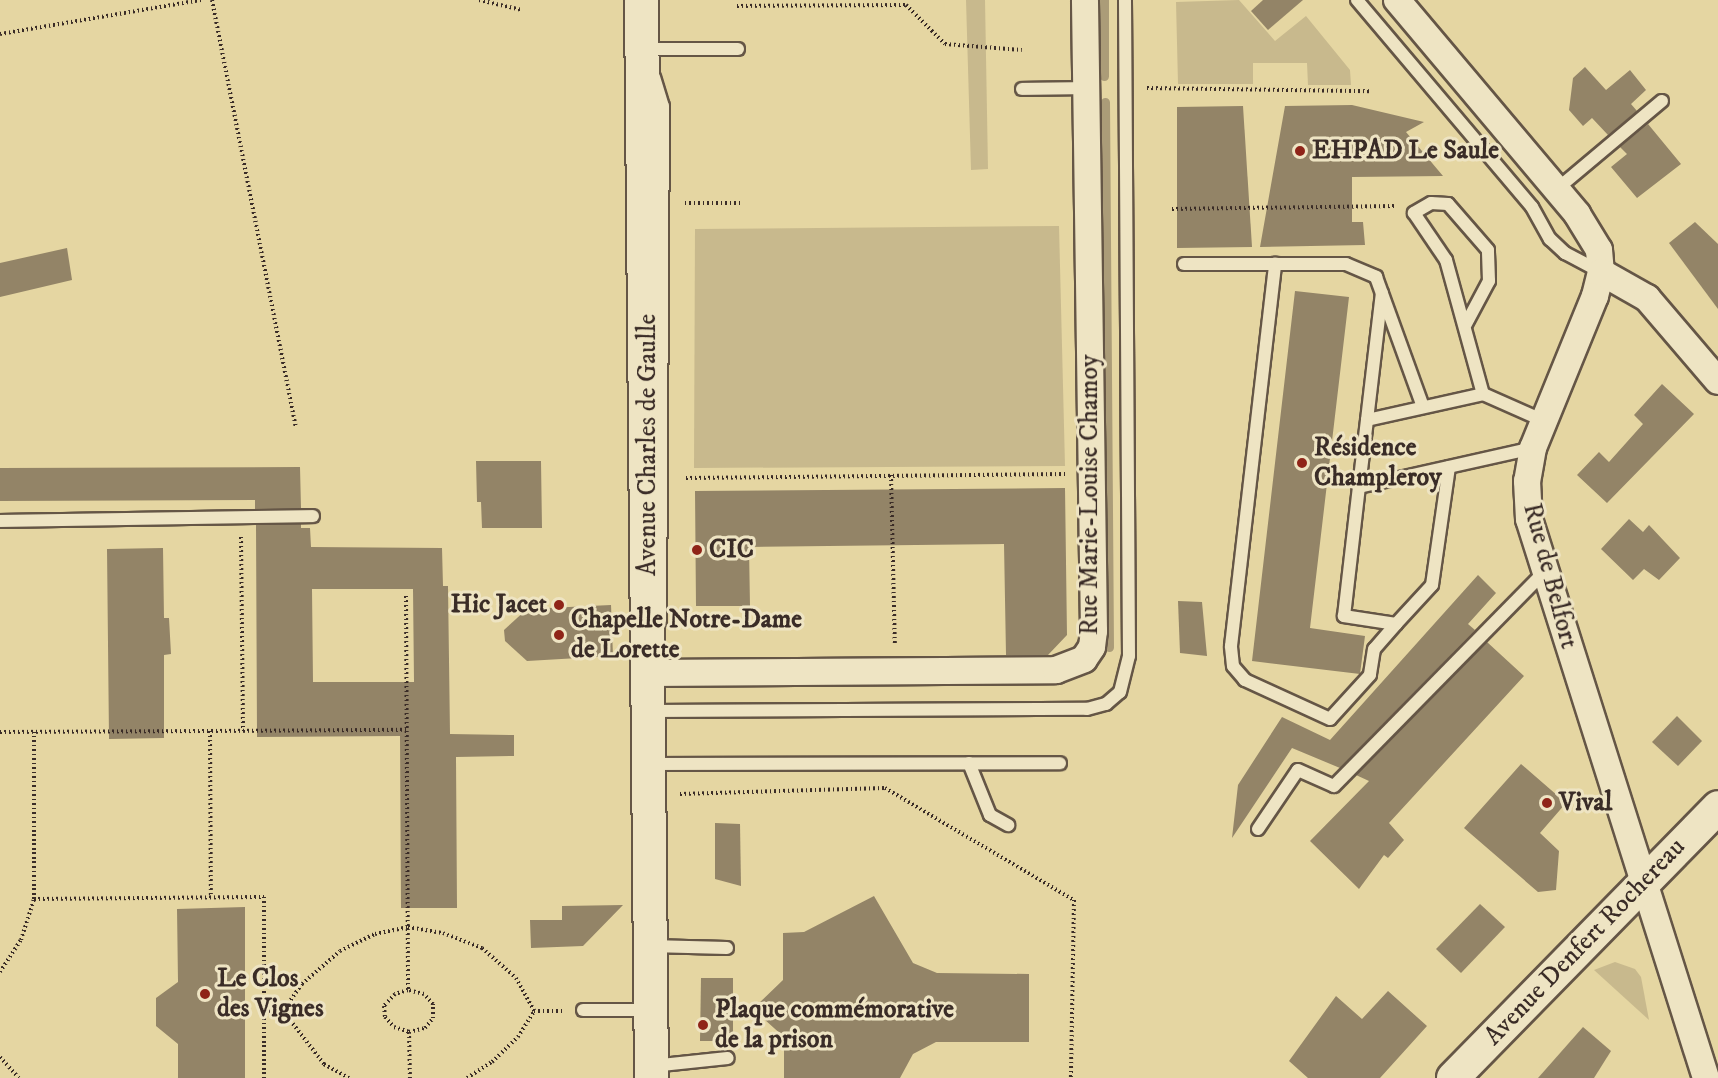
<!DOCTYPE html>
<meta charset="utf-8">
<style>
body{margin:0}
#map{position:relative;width:1718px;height:1078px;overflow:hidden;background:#e5d6a2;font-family:"IM FELL DW Pica",serif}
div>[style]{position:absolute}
.green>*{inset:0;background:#c8b98d}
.stream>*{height:9px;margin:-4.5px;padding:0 4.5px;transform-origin:4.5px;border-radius:4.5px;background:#ab9c78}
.building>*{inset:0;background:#938467}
.path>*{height:4px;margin-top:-2px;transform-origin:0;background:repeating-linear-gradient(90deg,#3a2c27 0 1.5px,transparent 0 4.5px)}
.roads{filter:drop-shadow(2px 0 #655646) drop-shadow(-2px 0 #655646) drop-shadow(0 2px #655646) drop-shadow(0 -2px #655646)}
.service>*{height:12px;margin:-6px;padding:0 6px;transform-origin:6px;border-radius:6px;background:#eee4c3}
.minor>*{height:26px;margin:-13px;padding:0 13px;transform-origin:13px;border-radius:13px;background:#eee4c3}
.tertiary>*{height:32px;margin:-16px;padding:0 16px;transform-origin:16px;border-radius:16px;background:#eee4c3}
.secondary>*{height:33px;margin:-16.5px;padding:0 16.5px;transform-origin:16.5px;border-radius:16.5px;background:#eee4c3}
.dots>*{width:16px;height:16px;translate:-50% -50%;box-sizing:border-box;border:3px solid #eee4c3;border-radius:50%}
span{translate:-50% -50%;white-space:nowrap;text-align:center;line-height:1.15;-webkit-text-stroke:6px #eee4c3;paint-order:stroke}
.poi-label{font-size:26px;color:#3a2c27;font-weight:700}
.left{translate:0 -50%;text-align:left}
.right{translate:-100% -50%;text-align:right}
.street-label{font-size:26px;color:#3a2c27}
</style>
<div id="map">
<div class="green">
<i style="clip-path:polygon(966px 0,985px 0,988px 169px,971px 170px)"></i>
<i style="clip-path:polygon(1239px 0,1275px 41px,1306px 16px,1350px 70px,1351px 85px,1308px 85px,1307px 63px,1253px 63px,1253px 84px,1178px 84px,1176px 2px)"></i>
<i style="clip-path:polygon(1059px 226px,1065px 466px,694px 468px,695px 229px)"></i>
<i style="clip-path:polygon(1615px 962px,1635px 969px,1641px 977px,1649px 1020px,1594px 970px)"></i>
</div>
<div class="stream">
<i style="left:1104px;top:0;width:76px;rotate:90deg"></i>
<i style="left:1105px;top:102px;width:545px;rotate:89.58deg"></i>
</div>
<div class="building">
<i style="clip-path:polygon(1263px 0,1303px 0,1268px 30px,1251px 11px)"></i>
<i style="clip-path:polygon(1585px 67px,1606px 90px,1630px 70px,1646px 90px,1631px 104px,1637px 111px,1608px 135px,1592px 118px,1583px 126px,1569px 110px,1573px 78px)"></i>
<i style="clip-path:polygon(1352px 105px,1424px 122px,1406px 132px,1443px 176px,1352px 177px,1352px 222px,1363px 222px,1365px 245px,1260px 247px,1285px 106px)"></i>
<i style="clip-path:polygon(1243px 106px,1252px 247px,1177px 248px,1177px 107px)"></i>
<i style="clip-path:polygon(1648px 124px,1681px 164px,1637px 198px,1611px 167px,1627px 154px,1620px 147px)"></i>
<i style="clip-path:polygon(1695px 222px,1718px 244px,1718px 309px,1669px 243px)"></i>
<i style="clip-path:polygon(67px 248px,72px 280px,0 297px,0 263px)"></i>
<i style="clip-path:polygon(1295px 291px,1349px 297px,1310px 628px,1365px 636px,1360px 674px,1252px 661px)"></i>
<i style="clip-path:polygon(1662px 384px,1694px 414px,1607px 503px,1577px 475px,1599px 452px,1609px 462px,1643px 424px,1634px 415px)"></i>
<i style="clip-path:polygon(476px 461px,541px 461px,542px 528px,482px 528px,481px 502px,477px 502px)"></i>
<i style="clip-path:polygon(300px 467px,301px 508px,255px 509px,255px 500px,0 501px,0 468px)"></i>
<i style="clip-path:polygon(1065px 488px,1067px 635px,1048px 655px,1006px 655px,1004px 544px,749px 547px,750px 606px,696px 606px,695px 491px)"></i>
<i style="clip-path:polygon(1629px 519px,1643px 532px,1649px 525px,1680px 558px,1659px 580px,1644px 569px,1633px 580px,1601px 549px)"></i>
<i style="clip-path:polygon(evenodd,301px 524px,301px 528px,310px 528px,311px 547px,442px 548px,443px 586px,448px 586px,450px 734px,514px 735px,514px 756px,456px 757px,457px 908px,401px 908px,400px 736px,257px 737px,256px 525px,301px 524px,312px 589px,413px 589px,414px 682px,313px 682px,312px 589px)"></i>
<i style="clip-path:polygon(163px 548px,164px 618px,169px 618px,171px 654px,164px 655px,164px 738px,109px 739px,107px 549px)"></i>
<i style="clip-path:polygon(1478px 575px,1496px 593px,1468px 624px,1475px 630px,1340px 768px,1292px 748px,1232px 838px,1238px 785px,1282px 717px,1330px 740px)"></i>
<i style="clip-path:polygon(1178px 601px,1202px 602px,1207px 656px,1180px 653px)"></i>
<i style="clip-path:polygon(611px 605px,613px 656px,527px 661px,505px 641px,504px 630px,527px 609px)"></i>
<i style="clip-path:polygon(1487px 642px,1524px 676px,1389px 823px,1404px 840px,1388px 858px,1384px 855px,1359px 889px,1310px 841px,1369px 781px,1356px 775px)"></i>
<i style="clip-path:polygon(1677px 716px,1702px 741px,1678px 766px,1652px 742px)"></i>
<i style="clip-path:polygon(1521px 764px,1566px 803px,1540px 833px,1559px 851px,1556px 890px,1538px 892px,1464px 828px)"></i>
<i style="clip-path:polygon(715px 823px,740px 824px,741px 886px,715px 879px)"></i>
<i style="clip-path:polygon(874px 896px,913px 963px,937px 973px,1029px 974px,1029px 1042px,936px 1042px,913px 1054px,900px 1078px,784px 1078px,784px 1037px,753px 1009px,783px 980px,783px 933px,804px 932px)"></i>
<i style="clip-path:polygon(1480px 904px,1505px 927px,1461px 973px,1436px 949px)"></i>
<i style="clip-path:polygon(623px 905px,583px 946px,531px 948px,530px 920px,562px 920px,562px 906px)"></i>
<i style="clip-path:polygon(245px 907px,245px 1078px,178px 1078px,178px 1044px,156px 1026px,156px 998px,178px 982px,177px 909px)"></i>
<i style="clip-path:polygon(701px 978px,733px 978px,733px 1041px,700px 1041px)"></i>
<i style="clip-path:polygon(1388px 991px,1427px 1026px,1380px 1078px,1308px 1078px,1289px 1061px,1336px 996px,1362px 1019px)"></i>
<i style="clip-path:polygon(1583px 1027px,1611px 1051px,1594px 1078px,1538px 1078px)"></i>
</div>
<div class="path">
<i style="left:212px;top:0;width:436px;rotate:78.9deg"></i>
<i style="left:479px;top:0;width:44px;rotate:13.1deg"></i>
<i style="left:737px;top:6px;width:169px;rotate:-0.3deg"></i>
<i style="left:906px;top:5px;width:55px;rotate:45deg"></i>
<i style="left:945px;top:44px;width:77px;rotate:4.5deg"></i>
<i style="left:0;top:34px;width:205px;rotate:-9.6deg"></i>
<i style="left:1147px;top:88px;width:225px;rotate:0.8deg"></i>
<i style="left:685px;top:203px;width:56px"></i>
<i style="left:1172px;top:209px;width:222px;rotate:-0.8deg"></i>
<i style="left:891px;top:475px;width:170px;rotate:88.7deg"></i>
<i style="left:686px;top:478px;width:380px;rotate:-0.6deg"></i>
<i style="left:241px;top:537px;width:194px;rotate:89.4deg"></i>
<i style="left:406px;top:596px;width:394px;rotate:89.7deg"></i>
<i style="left:408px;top:990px;width:14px;rotate:163deg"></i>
<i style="left:395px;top:994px;width:16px;rotate:133deg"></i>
<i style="left:384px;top:1006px;width:11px;rotate:85deg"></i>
<i style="left:385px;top:1017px;width:13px;rotate:48deg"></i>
<i style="left:394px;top:1027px;width:16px;rotate:18deg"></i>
<i style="left:409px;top:1032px;width:16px;rotate:-14deg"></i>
<i style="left:425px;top:1028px;width:13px;rotate:-51deg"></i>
<i style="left:433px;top:1018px;width:14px;rotate:-90deg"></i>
<i style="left:433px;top:1004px;width:13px;rotate:-132deg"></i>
<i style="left:424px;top:994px;width:16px;rotate:-166deg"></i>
<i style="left:210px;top:731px;width:166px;rotate:89.7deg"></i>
<i style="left:0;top:732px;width:407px;rotate:-0.3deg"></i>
<i style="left:680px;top:794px;width:205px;rotate:-1.7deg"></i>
<i style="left:885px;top:788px;width:220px;rotate:30.7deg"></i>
<i style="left:1074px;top:900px;width:178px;rotate:91deg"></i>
<i style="left:34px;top:899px;width:230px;rotate:-0.5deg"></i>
<i style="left:264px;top:897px;width:181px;rotate:90deg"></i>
<i style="left:0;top:972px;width:38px;rotate:-57deg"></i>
<i style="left:21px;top:940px;width:43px;rotate:-72.4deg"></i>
<i style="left:34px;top:899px;width:167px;rotate:-90deg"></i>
<i style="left:264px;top:1011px;width:19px"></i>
<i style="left:534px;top:1011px;width:28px"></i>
<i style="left:409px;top:1032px;width:46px;rotate:88.8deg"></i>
<i style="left:0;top:1057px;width:28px;rotate:48deg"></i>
<i style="left:349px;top:1078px;width:29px;rotate:-151deg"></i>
<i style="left:324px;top:1064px;width:67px;rotate:-127.7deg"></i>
<i style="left:283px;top:1011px;width:33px;rotate:-55deg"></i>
<i style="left:302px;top:984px;width:50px;rotate:-41deg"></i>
<i style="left:340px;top:951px;width:39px;rotate:-26deg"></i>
<i style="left:375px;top:934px;width:34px;rotate:-12deg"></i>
<i style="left:408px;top:927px;width:36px;rotate:10deg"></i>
<i style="left:443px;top:933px;width:42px;rotate:21deg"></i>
<i style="left:482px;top:948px;width:45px;rotate:41.4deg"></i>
<i style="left:516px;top:978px;width:38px;rotate:61deg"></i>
<i style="left:467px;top:1078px;width:30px;rotate:-33deg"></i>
<i style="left:492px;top:1062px;width:36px;rotate:-44deg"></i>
<i style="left:518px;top:1037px;width:31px;rotate:-58deg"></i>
</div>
<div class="roads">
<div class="service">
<i style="left:1357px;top:0;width:271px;rotate:49.8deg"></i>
<i style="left:1532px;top:207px;width:37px;rotate:61deg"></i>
<i style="left:1550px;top:239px;width:21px;rotate:43deg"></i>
<i style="left:1565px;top:253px;width:41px;rotate:27.8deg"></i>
<i style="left:645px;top:49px;width:93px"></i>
<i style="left:654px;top:77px;width:30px;rotate:73deg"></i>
<i style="left:663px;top:106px;width:515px;rotate:90.33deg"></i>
<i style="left:1022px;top:89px;width:63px;rotate:-0.9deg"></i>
<i style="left:1557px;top:189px;width:137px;rotate:-40deg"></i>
<i style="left:1184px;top:264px;width:91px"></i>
<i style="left:1466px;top:324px;width:49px;rotate:-61.9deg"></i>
<i style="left:1489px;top:281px;width:31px;rotate:-92deg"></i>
<i style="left:1488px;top:250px;width:61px;rotate:-131deg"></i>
<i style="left:1448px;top:204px;width:17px;rotate:-177deg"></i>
<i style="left:1431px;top:203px;width:20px;rotate:150deg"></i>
<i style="left:1414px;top:213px;width:57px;rotate:55.8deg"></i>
<i style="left:1446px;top:260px;width:139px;rotate:74.6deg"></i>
<i style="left:1483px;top:394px;width:64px;rotate:23.8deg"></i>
<i style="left:1367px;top:420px;width:128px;rotate:-83.3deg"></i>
<i style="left:1449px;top:467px;width:119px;rotate:98.2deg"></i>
<i style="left:1432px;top:585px;width:53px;rotate:132.7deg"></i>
<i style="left:1396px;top:624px;width:53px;rotate:-171.3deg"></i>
<i style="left:1344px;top:616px;width:130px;rotate:-83.4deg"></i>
<i style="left:1359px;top:487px;width:178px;rotate:-12.6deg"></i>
<i style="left:1359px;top:487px;width:67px;rotate:-83.2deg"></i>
<i style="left:1367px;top:420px;width:119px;rotate:-12.6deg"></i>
<i style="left:0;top:521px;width:313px;rotate:-0.9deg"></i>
<i style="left:1396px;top:624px;width:33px;rotate:131deg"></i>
<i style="left:1374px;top:649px;width:26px;rotate:99deg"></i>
<i style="left:1370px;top:675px;width:59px;rotate:132.3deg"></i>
<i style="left:1330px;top:719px;width:94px;rotate:-155.4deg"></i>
<i style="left:1245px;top:680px;width:18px;rotate:-131deg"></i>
<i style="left:1233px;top:666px;width:20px;rotate:-96deg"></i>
<i style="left:1231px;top:646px;width:385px;rotate:-83.4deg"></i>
<i style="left:1275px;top:264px;width:71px"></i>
<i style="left:1346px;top:264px;width:33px;rotate:23deg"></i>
<i style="left:1376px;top:277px;width:138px;rotate:70.1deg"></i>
<i style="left:650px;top:711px;width:437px;rotate:-0.3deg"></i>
<i style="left:1087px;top:709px;width:20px;rotate:-15deg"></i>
<i style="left:1106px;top:704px;width:18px;rotate:-41deg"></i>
<i style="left:1120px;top:692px;width:37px;rotate:-76deg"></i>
<i style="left:1129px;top:656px;width:656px;rotate:-90.35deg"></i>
<i style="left:969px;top:763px;width:56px;rotate:68deg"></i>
<i style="left:990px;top:815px;width:21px;rotate:29deg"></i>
<i style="left:650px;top:764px;width:410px;rotate:-0.1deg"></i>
<i style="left:1258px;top:829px;width:71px;rotate:-55.9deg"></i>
<i style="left:1298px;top:770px;width:39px;rotate:24deg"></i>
<i style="left:1334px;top:786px;width:301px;rotate:-45.5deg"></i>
<i style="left:650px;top:946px;width:77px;rotate:1.5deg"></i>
<i style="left:583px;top:1010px;width:65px"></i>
<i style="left:652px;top:1066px;width:76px;rotate:-6deg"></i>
</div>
<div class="minor">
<i style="left:1397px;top:0;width:280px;rotate:49.9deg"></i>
<i style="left:1577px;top:214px;width:42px;rotate:58.6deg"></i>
<i style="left:1599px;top:250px;width:22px;rotate:85deg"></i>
<i style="left:1601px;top:272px;width:25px;rotate:104deg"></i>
<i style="left:1595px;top:296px;width:164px;rotate:112.2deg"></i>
<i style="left:1533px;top:448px;width:34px;rotate:100deg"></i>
<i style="left:1527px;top:481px;width:38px;rotate:87deg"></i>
<i style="left:1529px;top:519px;width:586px;rotate:72.43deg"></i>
<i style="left:1601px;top:272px;width:53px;rotate:29.5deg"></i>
<i style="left:1647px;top:298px;width:109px;rotate:49.5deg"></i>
<i style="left:648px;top:673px;width:408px;rotate:-0.4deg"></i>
<i style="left:1056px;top:670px;width:30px;rotate:-21deg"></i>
<i style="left:1084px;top:659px;width:14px;rotate:-56deg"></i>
<i style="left:1092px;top:647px;width:16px;rotate:-83deg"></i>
<i style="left:1094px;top:631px;width:631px;rotate:-90.82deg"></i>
</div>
<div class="tertiary">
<i style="left:1453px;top:1078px;width:379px;rotate:-45.6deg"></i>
</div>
<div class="secondary">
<i style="left:641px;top:0;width:1078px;rotate:89.47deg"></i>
</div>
</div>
<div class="dots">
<i style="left:1300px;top:151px;background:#8f2418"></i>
<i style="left:1302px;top:463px;background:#8f2418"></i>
<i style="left:697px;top:550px;background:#8f2418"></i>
<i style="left:559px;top:605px;background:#8f2418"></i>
<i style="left:559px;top:635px;background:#8f2418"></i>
<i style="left:1547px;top:803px;background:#8f2418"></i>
<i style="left:205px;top:994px;background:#8f2418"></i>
<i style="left:703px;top:1025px;background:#8f2418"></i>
</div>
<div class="poi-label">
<span class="left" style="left:1312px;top:151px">EHPAD Le Saule</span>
<span class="left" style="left:1314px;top:463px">Résidence<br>Champleroy</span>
<span class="left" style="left:709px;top:550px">CIC</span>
<span class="right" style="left:547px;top:605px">Hic Jacet</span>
<span class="left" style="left:571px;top:635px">Chapelle Notre-Dame<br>de Lorette</span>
<span class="left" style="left:1559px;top:803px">Vival</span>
<span class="left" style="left:217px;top:994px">Le Clos<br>des Vignes</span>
<span class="left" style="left:715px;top:1025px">Plaque commémorative<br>de la prison</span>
</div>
<div class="street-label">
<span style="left:648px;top:445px;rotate:-90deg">Avenue Charles de Gaulle</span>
<span style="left:1090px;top:495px;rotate:-90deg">Rue Marie-Louise Chamoy</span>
<span style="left:1550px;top:576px;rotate:75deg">Rue de Belfort</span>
<span style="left:1585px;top:942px;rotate:-46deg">Avenue Denfert Rochereau</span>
</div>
</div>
